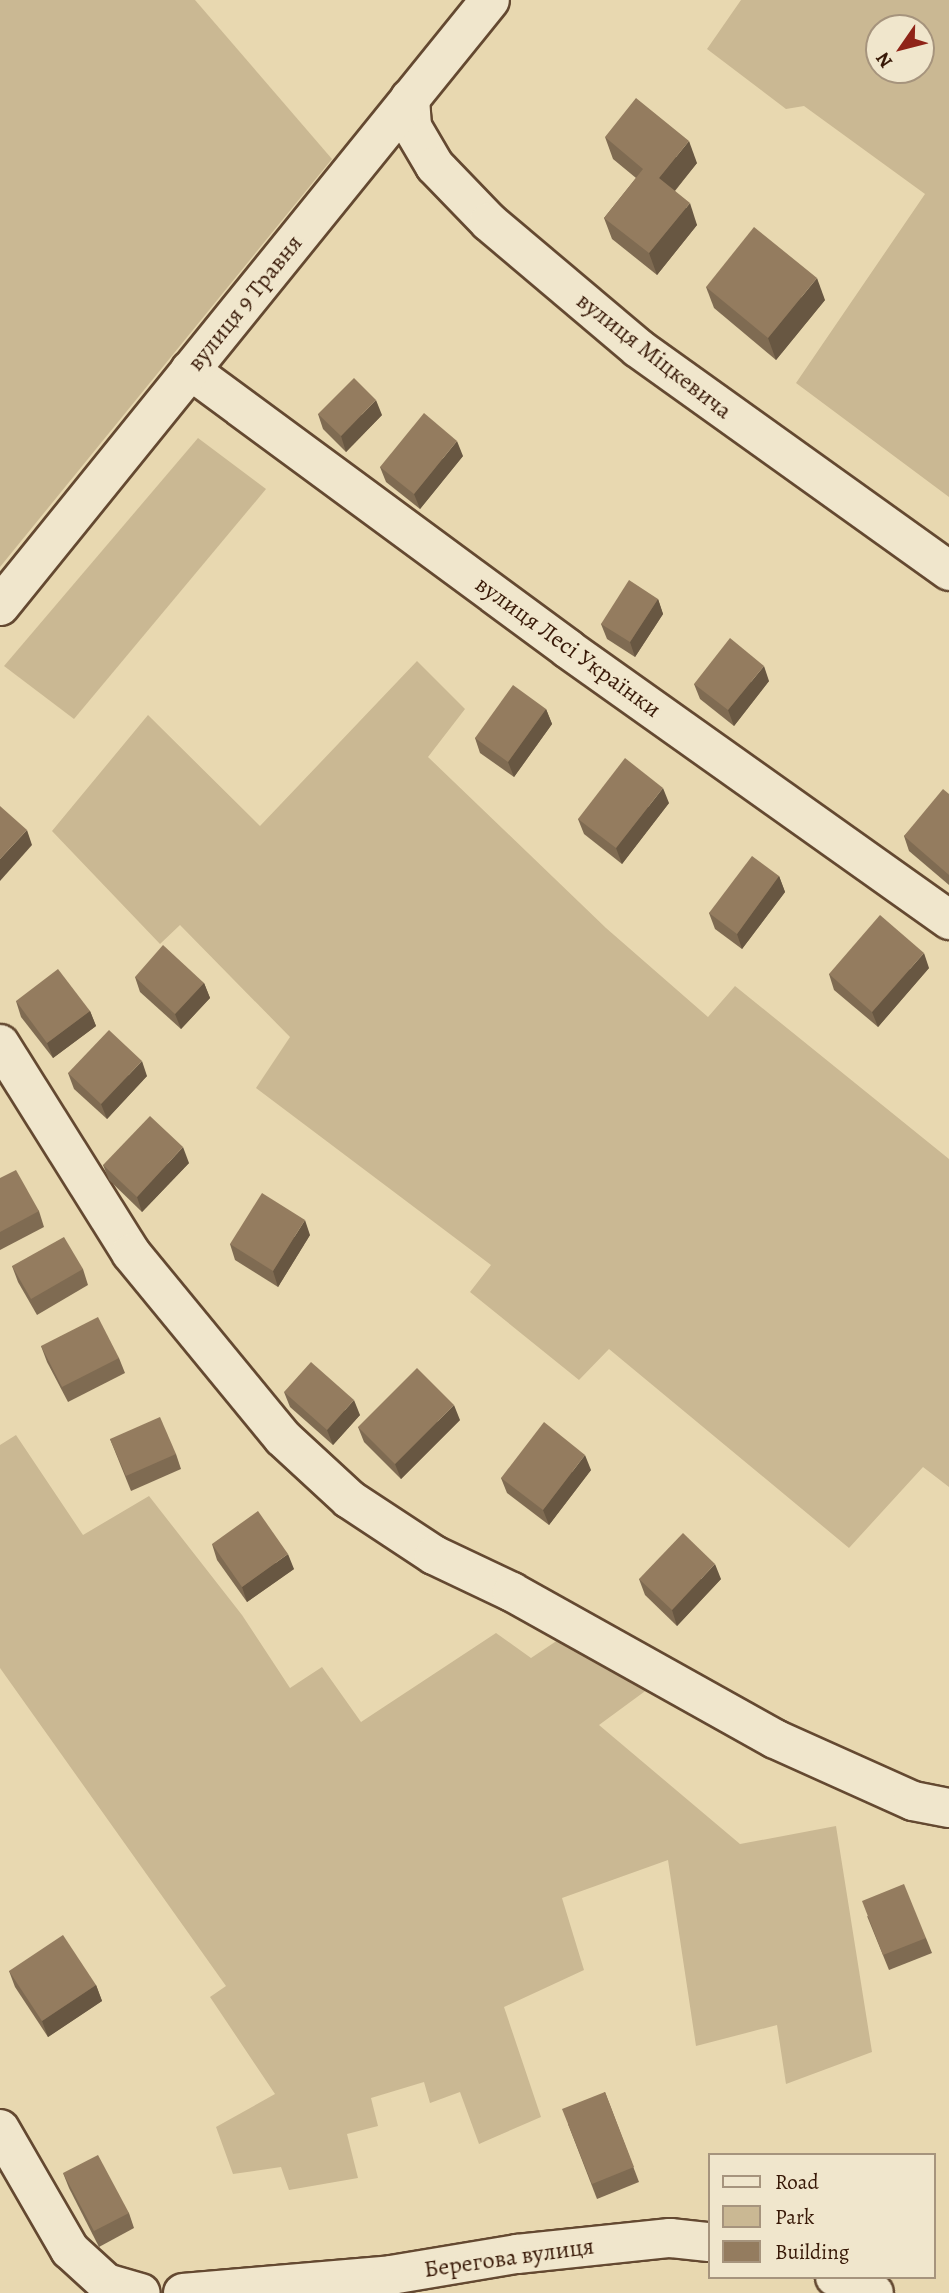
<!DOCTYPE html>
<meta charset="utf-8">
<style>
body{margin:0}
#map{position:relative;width:949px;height:2293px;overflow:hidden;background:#e8d8b0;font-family:Alegreya,serif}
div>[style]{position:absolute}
.green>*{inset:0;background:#cab893}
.roads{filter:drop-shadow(2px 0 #644931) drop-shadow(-2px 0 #644931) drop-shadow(0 2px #644931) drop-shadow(0 -2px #644931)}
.minor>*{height:38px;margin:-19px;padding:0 19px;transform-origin:19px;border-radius:19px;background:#f0e6cc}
.wall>*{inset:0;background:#7f6b52}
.shaded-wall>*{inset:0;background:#685742}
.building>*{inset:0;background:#947c5f}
span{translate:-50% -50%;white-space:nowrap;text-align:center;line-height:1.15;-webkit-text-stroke:5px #f0e6cc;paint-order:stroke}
.street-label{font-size:24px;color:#381907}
.legend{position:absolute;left:708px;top:2153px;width:228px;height:126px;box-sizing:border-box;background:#f0e6cc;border:2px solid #a6947d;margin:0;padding:9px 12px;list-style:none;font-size:21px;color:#381907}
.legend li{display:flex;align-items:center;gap:14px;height:35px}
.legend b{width:35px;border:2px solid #a6947d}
.north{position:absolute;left:865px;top:14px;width:70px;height:70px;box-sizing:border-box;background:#f0e6cc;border:2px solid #a6947d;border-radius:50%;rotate:235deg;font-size:19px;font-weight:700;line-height:28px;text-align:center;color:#381907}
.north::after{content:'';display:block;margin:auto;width:24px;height:32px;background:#8f2418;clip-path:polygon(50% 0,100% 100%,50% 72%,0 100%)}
</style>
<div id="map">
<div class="green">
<i style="clip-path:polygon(0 0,195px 0,332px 159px,0 567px)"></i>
<i style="clip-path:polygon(evenodd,741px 0,949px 0,949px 497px,796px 383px,925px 194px,804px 106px,786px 109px,707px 49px,741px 0,879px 28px,921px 28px,921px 70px,879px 70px,879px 28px)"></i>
<i style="clip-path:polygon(198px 438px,266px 489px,74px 719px,4px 666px)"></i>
<i style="clip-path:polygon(417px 661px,465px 709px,428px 757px,606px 928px,708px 1017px,735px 986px,949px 1159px,949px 1487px,923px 1467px,849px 1548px,609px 1349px,579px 1380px,470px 1292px,491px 1265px,256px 1088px,290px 1037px,180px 925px,160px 944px,52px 831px,148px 715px,260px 826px)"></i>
<i style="clip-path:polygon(16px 1435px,83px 1535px,149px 1496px,242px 1615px,290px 1688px,322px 1667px,361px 1722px,496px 1633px,531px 1658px,558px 1640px,648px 1689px,599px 1725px,740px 1844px,836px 1826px,872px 2052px,786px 2084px,777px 2025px,696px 2046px,668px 1860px,562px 1898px,584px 1970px,504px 2007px,541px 2117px,479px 2144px,460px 2092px,430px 2103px,424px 2082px,371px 2098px,378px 2126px,347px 2134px,358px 2178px,289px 2190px,281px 2167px,233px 2174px,216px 2127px,275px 2094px,210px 1997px,226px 1986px,0 1668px,0 1445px)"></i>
</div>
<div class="roads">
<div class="minor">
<i style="left:410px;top:98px;width:29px;rotate:86deg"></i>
<i style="left:412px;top:127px;width:45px;rotate:59.5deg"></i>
<i style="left:435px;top:166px;width:78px;rotate:46deg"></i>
<i style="left:489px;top:222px;width:195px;rotate:40.2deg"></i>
<i style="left:638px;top:348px;width:383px;rotate:35.6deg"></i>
<i style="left:190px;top:370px;width:470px;rotate:36.4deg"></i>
<i style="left:568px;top:649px;width:468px;rotate:35.4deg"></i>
<i style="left:0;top:606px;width:779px;rotate:-51.04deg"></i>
<i style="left:0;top:1044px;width:247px;rotate:57.9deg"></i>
<i style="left:131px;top:1253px;width:239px;rotate:50.6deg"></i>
<i style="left:283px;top:1438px;width:90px;rotate:42.7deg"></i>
<i style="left:349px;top:1499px;width:102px;rotate:33.4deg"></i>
<i style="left:434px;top:1555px;width:86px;rotate:25.4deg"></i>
<i style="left:512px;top:1592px;width:301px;rotate:29.2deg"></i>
<i style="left:775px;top:1739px;width:151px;rotate:24.2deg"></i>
<i style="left:913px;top:1801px;width:37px;rotate:11deg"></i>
<i style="left:0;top:2129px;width:140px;rotate:60deg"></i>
<i style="left:70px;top:2250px;width:49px;rotate:42.5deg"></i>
<i style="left:106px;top:2283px;width:36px;rotate:16deg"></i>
<i style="left:835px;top:2277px;width:42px;rotate:22.3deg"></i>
<i style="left:183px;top:2293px;width:209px;rotate:-4.9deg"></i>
<i style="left:391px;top:2275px;width:128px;rotate:-9.5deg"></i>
<i style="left:517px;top:2254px;width:154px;rotate:-6deg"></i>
<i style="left:670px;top:2238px;width:39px;rotate:6deg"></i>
</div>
</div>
<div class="wall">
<i style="clip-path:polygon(605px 137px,697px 163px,675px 191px,697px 225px,657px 275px,612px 239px,604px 218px,636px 178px,613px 159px)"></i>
<i style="clip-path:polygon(706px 287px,825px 300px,776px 360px,714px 308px)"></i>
<i style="clip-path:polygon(318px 414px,382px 415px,346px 452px,323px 429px)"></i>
<i style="clip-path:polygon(463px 456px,420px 509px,386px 482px,380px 467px)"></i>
<i style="clip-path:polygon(658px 599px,663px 614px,635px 657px,607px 639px,601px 624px)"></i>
<i style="clip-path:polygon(769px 681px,734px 726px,700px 699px,694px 684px)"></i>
<i style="clip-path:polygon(546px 709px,552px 724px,514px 777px,480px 753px,475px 738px)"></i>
<i style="clip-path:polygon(949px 794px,949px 885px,909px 851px,904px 836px)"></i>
<i style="clip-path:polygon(669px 803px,622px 864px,584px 834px,578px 819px)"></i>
<i style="clip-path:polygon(779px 876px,785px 892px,742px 949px,715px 929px,709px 913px)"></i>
<i style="clip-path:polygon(929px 968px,878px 1027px,834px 990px,829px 974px)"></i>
<i style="clip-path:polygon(135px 977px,204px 983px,210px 998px,181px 1029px,140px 992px)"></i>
<i style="clip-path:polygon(16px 1001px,90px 1011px,96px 1026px,53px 1058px,21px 1017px)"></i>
<i style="clip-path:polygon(68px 1073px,147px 1076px,107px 1119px,74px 1089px)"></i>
<i style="clip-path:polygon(189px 1163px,142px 1212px,109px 1180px,103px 1165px)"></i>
<i style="clip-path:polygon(0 1178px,39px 1211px,44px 1227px,0 1250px)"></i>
<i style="clip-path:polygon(310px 1235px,278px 1287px,235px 1260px,230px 1244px)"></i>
<i style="clip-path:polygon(12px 1266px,83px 1269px,88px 1285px,37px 1315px,18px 1282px)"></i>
<i style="clip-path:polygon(41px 1346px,119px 1358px,125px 1373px,68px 1402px,47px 1362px)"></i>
<i style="clip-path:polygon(284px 1392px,360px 1415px,333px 1445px,290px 1407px)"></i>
<i style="clip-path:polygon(460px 1420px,401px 1479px,364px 1442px,358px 1427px)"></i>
<i style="clip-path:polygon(110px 1439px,176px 1454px,181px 1469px,131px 1491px)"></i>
<i style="clip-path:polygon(591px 1470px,549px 1525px,507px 1493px,501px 1478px)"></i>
<i style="clip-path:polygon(212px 1544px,294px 1569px,247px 1602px,217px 1560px)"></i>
<i style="clip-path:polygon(639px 1579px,721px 1579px,677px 1626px,645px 1595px)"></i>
<i style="clip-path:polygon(867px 1916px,926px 1938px,932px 1953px,889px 1970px)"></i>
<i style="clip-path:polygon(9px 1971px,96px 1985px,102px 2001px,48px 2037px,15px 1987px)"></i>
<i style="clip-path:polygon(605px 2092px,639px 2182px,597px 2199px,568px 2124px)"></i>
<i style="clip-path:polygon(63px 2173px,129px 2213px,134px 2228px,99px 2247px,69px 2188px)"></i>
</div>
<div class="shaded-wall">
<i style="clip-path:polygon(689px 141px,697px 163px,667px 200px,659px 178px)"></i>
<i style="clip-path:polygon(690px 203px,697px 225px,657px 275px,649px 253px)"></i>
<i style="clip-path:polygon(817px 278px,825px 300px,776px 360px,768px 338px)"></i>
<i style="clip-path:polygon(376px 400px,382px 415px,346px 452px,341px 436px)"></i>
<i style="clip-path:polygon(457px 441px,463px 456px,420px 509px,414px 494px)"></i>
<i style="clip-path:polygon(658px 599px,663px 614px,635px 657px,630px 642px)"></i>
<i style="clip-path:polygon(764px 666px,769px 681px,734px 726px,728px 710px)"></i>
<i style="clip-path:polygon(546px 709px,552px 724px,514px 777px,508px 762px)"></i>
<i style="clip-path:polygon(663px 788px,669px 803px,622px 864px,616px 848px)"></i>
<i style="clip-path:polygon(27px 830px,32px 845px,0 881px,0 859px)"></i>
<i style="clip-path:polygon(779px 876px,785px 892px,742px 949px,737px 934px)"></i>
<i style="clip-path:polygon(924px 953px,929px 968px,878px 1027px,872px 1012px)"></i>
<i style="clip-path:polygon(204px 983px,210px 998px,181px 1029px,175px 1014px)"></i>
<i style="clip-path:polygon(90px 1011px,96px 1026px,53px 1058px,47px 1043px)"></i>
<i style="clip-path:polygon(142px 1061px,147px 1076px,107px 1119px,101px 1104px)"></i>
<i style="clip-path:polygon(183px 1147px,189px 1163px,142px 1212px,137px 1197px)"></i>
<i style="clip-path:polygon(305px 1220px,310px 1235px,278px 1287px,273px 1271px)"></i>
<i style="clip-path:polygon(354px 1400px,360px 1415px,333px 1445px,327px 1430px)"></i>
<i style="clip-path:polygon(454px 1405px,460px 1420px,401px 1479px,395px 1464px)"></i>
<i style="clip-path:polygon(585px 1455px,591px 1470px,549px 1525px,543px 1510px)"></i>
<i style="clip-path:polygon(288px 1554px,294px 1569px,247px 1602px,242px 1587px)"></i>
<i style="clip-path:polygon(715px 1564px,721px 1579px,677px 1626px,672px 1610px)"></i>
<i style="clip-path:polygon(96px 1985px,102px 2001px,48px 2037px,42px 2021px)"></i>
</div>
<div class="building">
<i style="clip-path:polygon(636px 98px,689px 141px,659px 178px,690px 203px,649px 253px,604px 218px,643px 169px,605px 137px)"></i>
<i style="clip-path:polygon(754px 227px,817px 278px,768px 338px,706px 287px)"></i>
<i style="clip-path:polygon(354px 378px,376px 400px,341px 436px,318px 414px)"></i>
<i style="clip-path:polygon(424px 413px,457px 441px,414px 494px,380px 467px)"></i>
<i style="clip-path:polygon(629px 580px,658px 599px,630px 642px,601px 624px)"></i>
<i style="clip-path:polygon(730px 638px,764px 666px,728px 710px,694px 684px)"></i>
<i style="clip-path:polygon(513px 685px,546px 709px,508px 762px,475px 738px)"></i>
<i style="clip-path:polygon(625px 758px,663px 788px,616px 848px,578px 819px)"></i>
<i style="clip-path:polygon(943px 789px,949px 794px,949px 875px,904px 836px)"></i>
<i style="clip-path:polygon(0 806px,27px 830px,0 859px)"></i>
<i style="clip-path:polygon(752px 856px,779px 876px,737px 934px,709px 913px)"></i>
<i style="clip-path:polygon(880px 915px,924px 953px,872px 1012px,829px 974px)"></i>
<i style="clip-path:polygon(163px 945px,204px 983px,175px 1014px,135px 977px)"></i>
<i style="clip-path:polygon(58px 969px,90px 1011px,47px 1043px,16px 1001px)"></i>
<i style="clip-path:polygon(109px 1030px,142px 1061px,101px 1104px,68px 1073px)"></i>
<i style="clip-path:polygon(150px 1116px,183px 1147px,137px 1197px,103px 1165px)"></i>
<i style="clip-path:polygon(16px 1170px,39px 1211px,0 1232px,0 1178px)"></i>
<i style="clip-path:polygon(262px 1193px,305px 1220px,273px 1271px,230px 1244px)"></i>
<i style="clip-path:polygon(64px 1237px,83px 1269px,31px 1299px,12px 1266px)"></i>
<i style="clip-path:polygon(98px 1317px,119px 1358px,62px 1387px,41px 1346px)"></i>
<i style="clip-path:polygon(311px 1362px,354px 1400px,327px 1430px,284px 1392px)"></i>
<i style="clip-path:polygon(417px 1368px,454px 1405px,395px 1464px,358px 1427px)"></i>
<i style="clip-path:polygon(160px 1417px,176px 1454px,126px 1476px,110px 1439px)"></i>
<i style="clip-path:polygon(544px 1422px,585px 1455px,543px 1510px,501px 1478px)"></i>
<i style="clip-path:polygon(258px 1511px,288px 1554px,242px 1587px,212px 1544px)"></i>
<i style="clip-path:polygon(683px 1533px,715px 1564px,672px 1610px,639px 1579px)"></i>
<i style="clip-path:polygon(904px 1884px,926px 1938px,883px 1955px,862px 1901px)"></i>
<i style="clip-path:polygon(63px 1935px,96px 1985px,42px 2021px,9px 1971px)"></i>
<i style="clip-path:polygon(605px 2092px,634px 2167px,592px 2184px,562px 2109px)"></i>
<i style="clip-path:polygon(98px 2155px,129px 2213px,94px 2231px,63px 2173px)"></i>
</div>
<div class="street-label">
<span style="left:245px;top:303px;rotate:-51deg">вулиця 9 Травня</span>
<span style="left:654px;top:356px;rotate:38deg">вулиця Міцкевича</span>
<span style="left:568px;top:647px;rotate:36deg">вулиця Лесі Українки</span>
<span style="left:509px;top:2258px;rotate:-8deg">Берегова вулиця</span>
</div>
<ul class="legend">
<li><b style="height:9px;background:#f0e6cc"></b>Road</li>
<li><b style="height:19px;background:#cab893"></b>Park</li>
<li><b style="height:19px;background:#947c5f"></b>Building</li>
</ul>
<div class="north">N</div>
</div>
